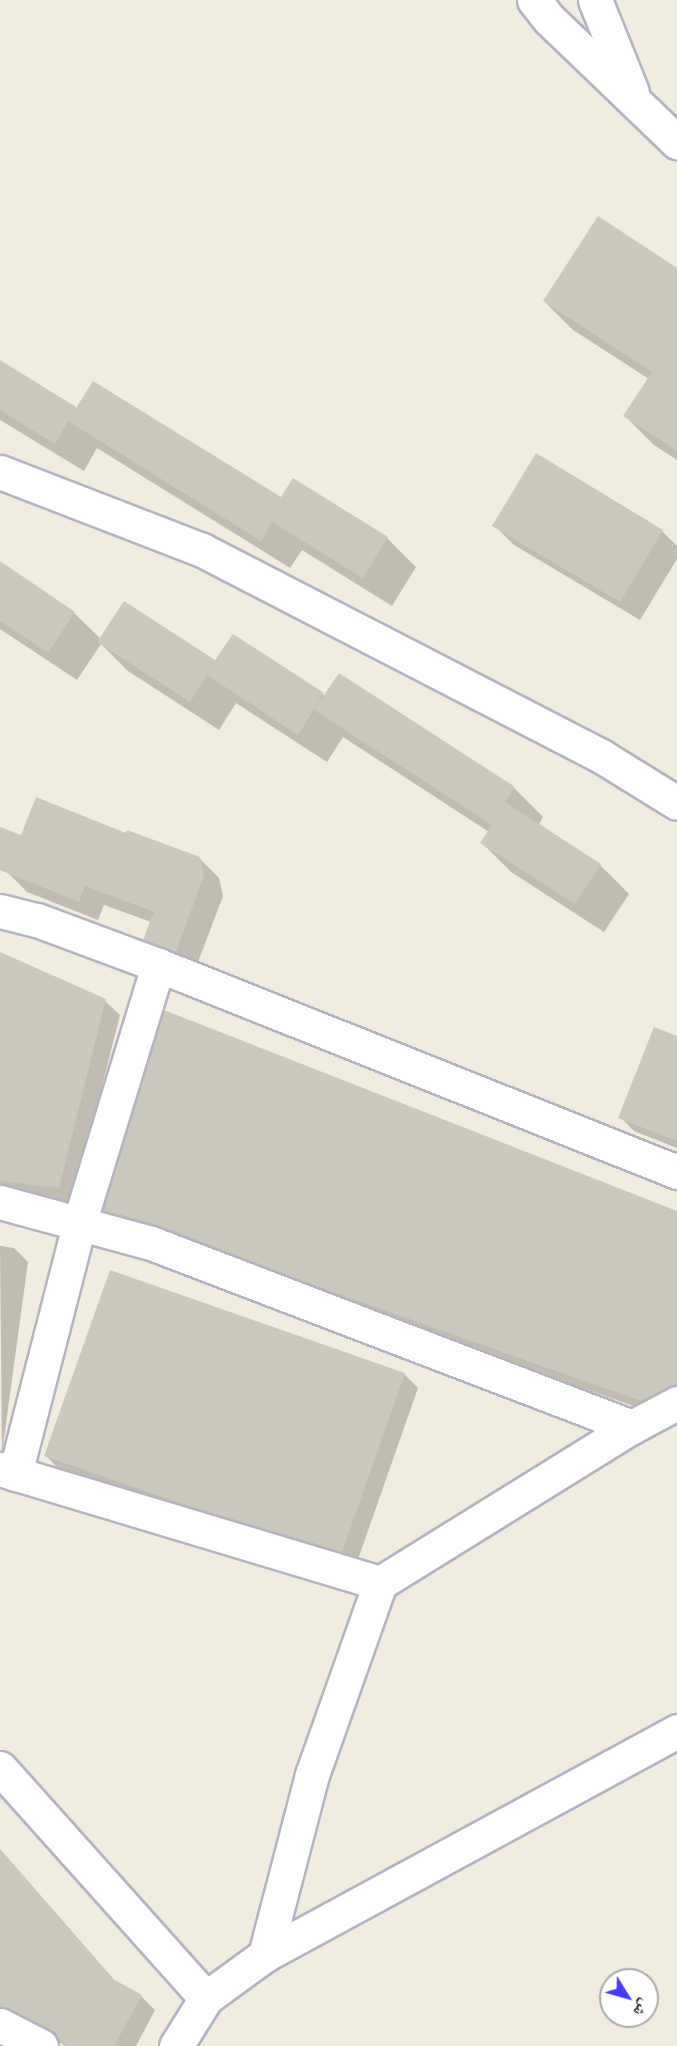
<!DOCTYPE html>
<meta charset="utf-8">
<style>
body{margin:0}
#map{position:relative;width:677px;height:2046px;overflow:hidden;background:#f0ecdf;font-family:Montserrat,"Noto Naskh Arabic",sans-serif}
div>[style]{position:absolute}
.shadow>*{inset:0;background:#0003}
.building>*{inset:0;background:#cbc9be}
.roads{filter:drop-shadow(2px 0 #b3b3c2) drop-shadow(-2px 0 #b3b3c2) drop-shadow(0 2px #b3b3c2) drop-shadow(0 -2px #b3b3c2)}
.minor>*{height:33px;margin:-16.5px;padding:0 16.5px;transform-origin:16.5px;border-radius:16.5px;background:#fff}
span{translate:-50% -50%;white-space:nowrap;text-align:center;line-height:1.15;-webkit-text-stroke:4.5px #fff;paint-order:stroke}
.north{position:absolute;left:599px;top:1968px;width:60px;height:60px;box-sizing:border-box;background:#fff;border:2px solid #ababab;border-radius:50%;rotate:127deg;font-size:16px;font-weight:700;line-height:24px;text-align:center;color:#2d2d2d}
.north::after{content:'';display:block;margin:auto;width:21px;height:27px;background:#413cff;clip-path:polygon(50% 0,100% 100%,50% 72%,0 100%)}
</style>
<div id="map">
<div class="shadow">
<i style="clip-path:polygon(677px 269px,677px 460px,654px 445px,625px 416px,649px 379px,573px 330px,544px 301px)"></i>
<i style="clip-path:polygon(0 362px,77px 410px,282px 499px,294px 480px,387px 538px,416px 567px,392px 606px,302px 550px,290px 568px,97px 448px,84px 471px,0 420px)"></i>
<i style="clip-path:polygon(494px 525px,662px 531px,677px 546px,677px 559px,640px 620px,514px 545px)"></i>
<i style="clip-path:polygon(0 563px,74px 613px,101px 639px,216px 662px,233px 636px,325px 696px,339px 675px,514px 788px,543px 817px,539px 824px,600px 865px,629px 894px,604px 932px,511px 872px,482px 843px,489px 832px,343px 737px,327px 762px,236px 703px,219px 730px,128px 671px,101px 644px,77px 680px,0 629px)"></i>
<i style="clip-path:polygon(127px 835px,199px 858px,219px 878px,223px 896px,195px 970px,165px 959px,145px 939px,151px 922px,104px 905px,98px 920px,27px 892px,7px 872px)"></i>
<i style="clip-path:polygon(0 958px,105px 1001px,120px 1015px,73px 1202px,0 1193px)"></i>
<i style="clip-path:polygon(677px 1038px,677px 1148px,634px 1131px,620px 1117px)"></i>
<i style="clip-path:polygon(104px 1210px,677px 1212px,677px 1403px,656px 1414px,118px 1224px)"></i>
<i style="clip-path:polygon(0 1246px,14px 1248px,28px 1262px,2px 1453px)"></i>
<i style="clip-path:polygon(404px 1374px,418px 1388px,356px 1565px,198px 1518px,59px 1469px,45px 1455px)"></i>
<i style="clip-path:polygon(0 1849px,116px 1982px,141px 1996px,155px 2010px,136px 2046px,66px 2046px,24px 2022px,0 2014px)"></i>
</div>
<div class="building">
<i style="clip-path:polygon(598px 216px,677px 268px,677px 451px,623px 416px,652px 372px,543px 301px)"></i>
<i style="clip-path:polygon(0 360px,76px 407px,55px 444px,0 410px)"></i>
<i style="clip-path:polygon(93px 381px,281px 497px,293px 478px,388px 537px,363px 578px,272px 522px,261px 541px,68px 421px)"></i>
<i style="clip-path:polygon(536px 453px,663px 530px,620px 602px,492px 526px)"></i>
<i style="clip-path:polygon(0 561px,75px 612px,48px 653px,0 621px)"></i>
<i style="clip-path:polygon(124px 601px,215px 660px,233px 634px,324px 693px,298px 735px,207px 675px,190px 702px,97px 642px)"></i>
<i style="clip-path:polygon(339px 673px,515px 787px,505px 802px,601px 864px,575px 904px,480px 843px,492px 825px,314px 710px)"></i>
<i style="clip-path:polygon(36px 797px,126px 833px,127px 830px,200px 857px,204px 875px,176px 952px,143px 940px,154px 912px,85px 886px,79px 902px,0 870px,0 827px,21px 835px)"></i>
<i style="clip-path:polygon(0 952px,106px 999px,59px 1188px,0 1181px)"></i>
<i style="clip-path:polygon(164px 1010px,677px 1211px,677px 1384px,641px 1401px,319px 1287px,158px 1225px,103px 1210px)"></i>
<i style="clip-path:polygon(654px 1027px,677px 1036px,677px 1141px,618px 1118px)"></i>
<i style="clip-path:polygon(110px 1270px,405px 1373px,342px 1552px,183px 1504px,44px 1456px)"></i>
<i style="clip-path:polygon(0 1849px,113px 1979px,142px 1995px,114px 2046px,69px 2046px,58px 2040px,50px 2029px,0 2006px)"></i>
</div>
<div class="roads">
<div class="minor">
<i style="left:534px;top:0;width:24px;rotate:52deg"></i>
<i style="left:549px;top:19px;width:178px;rotate:43.9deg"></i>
<i style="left:595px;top:0;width:99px;rotate:68.1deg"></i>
<i style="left:0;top:472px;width:217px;rotate:21.1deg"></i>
<i style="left:202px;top:550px;width:449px;rotate:27.3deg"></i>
<i style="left:601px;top:756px;width:89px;rotate:31.7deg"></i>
<i style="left:0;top:911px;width:38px;rotate:14deg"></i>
<i style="left:37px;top:920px;width:129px;rotate:20.4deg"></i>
<i style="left:158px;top:965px;width:559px;rotate:21.74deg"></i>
<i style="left:0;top:1202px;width:156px;rotate:15.2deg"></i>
<i style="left:151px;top:1243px;width:515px;rotate:20.93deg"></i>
<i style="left:0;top:1469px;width:397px;rotate:16.7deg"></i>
<i style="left:15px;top:1474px;width:258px;rotate:-75.6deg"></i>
<i style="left:79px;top:1224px;width:271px;rotate:-73deg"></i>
<i style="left:0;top:1768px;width:309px;rotate:48.2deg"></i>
<i style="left:265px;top:1955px;width:469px;rotate:-28.5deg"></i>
<i style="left:0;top:2025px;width:46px;rotate:27.1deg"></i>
<i style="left:176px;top:2046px;width:57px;rotate:-58deg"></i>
<i style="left:206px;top:1998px;width:73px;rotate:-36.1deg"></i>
<i style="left:265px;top:1955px;width:186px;rotate:-75.4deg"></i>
<i style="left:312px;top:1775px;width:204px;rotate:-70.5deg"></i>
<i style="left:380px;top:1583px;width:296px;rotate:-31.8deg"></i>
<i style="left:632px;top:1427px;width:51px;rotate:-28.1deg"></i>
</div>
</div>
<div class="north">ش</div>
</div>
